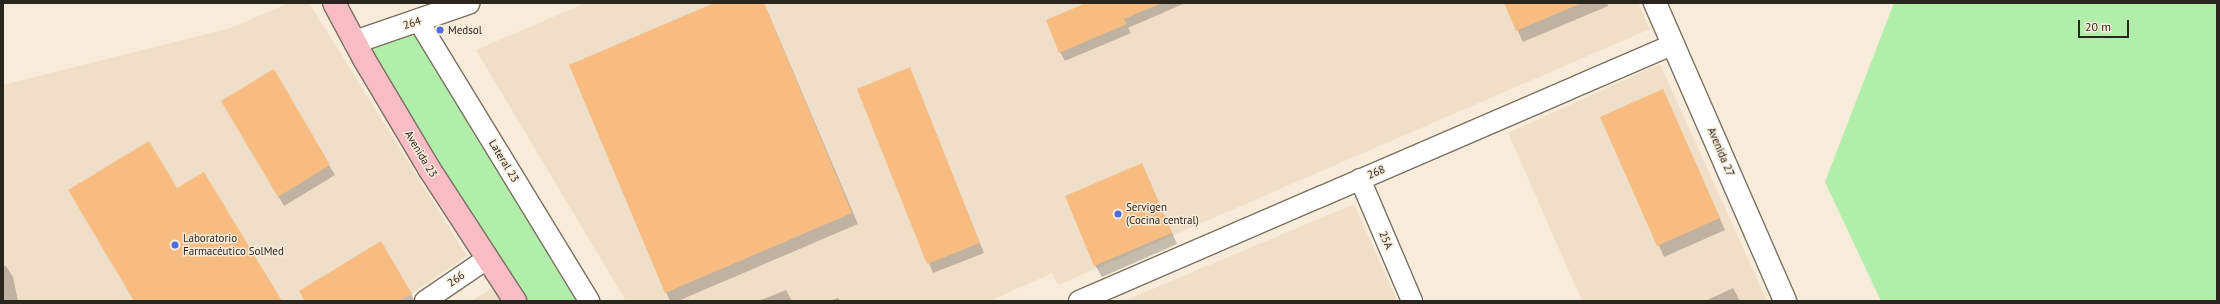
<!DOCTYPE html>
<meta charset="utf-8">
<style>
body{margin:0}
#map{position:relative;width:2220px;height:304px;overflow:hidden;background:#f7ebd9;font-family:"PT Sans",sans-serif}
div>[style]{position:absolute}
.built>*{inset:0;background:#efdfc8}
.green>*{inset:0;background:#b1eeaa}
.shadow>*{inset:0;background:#0003}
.building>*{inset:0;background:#f7bc82}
.roads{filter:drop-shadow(1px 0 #7b7061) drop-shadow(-1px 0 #7b7061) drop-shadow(0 1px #7b7061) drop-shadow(0 -1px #7b7061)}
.minor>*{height:20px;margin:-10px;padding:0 10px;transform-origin:10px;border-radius:10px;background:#fff}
.tertiary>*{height:22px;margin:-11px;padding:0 11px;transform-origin:11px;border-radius:11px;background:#fff}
.primary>*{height:22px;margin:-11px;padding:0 11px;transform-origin:11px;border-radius:11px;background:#f8bcc5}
.dots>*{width:11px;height:11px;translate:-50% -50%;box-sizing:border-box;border:2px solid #f7ebd9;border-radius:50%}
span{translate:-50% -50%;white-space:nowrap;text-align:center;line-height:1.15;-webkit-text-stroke:3px #f7ebd9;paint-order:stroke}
.street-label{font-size:11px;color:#2a251f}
.poi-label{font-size:11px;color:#2a251f}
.left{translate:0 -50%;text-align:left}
.frame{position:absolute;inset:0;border:4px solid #2a251f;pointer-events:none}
.scale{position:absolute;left:2078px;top:20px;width:51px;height:18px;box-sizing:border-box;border:2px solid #2a251f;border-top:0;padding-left:5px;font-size:12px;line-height:14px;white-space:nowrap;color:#2a251f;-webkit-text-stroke:3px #f7ebd9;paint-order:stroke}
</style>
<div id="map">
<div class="built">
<i style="clip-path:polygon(289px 3px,309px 3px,467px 256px,400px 301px,3px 301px,3px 85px,231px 28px)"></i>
<i style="clip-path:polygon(586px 3px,1638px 3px,1650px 29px,1058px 285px,1052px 273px,990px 301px,626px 301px,476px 50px)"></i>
<i style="clip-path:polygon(1660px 64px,1767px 301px,1582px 301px,1508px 133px)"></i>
<i style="clip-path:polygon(1354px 204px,1397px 301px,1124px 301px)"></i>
<i style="clip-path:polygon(491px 289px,499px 293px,503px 301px,471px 301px)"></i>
</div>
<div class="green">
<i style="clip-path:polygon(1894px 3px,2217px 3px,2217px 301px,1881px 301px,1825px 182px)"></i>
<i style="clip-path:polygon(412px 22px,591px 301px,520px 301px,357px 43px)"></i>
</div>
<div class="shadow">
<i style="clip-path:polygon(716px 3px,764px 3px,858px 224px,678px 301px,670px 301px,666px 292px)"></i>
<i style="clip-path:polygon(1089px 3px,1182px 3px,1183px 4px,1128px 28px,1131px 33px,1065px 61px,1060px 52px)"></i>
<i style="clip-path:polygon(1505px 3px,1607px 3px,1608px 6px,1523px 42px)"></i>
<i style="clip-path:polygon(909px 69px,984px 253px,933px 273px,858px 90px)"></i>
<i style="clip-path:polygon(273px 70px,335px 175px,284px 206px,222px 101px)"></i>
<i style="clip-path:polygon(1663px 90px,1725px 230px,1664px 257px,1601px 117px)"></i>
<i style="clip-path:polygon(1142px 164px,1177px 244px,1102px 277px,1095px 265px)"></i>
<i style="clip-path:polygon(380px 243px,415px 301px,306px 301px)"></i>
<i style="clip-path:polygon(6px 266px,13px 277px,18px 301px,3px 301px,3px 267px)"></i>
<i style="clip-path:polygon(1733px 288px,1740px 301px,1705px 301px)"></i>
<i style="clip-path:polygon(786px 290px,792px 301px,758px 301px)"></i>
<i style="clip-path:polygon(838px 298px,840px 301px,829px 301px)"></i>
</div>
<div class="building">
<i style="clip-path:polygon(714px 3px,764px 3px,852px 213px,665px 293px,569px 65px)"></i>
<i style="clip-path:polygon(1086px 3px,1162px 3px,1124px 19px,1127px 24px,1059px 53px,1046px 20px)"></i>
<i style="clip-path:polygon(1504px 3px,1582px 3px,1516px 31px)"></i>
<i style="clip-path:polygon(910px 67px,980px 243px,927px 264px,857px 89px)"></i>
<i style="clip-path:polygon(274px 69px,330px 165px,278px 197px,221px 101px)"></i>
<i style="clip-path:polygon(1663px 89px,1720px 218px,1657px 246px,1600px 117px)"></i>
<i style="clip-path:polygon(149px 141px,177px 188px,204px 172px,282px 301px,134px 301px,68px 190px)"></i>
<i style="clip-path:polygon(1142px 163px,1172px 233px,1094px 266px,1065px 196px)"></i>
<i style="clip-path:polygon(381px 241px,412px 294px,399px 301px,305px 301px,299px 291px)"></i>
</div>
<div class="roads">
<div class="minor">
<i style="left:419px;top:22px;width:327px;rotate:58.6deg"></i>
<i style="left:1360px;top:179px;width:133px;rotate:66.9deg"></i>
<i style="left:425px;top:301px;width:76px;rotate:-34.3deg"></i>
<i style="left:1079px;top:301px;width:648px;rotate:-23.36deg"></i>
</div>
<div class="tertiary">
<i style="left:1655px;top:3px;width:325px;rotate:66.4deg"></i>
<i style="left:355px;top:42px;width:120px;rotate:-19deg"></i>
</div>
<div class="primary">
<i style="left:334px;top:3px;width:64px;rotate:61.8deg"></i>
<i style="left:364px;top:59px;width:129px;rotate:59.3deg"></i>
<i style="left:430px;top:170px;width:156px;rotate:57deg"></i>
</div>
</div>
<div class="dots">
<i style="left:440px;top:30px;background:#4d6ce0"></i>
<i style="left:1118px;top:214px;background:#4d6ce0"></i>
<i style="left:175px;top:245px;background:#4d6ce0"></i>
</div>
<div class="street-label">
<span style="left:412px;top:23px;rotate:-18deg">264</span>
<span style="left:1721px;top:152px;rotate:67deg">Avenida 27</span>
<span style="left:421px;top:154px;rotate:59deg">Avenida 23</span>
<span style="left:504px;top:161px;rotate:59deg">Lateral 23</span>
<span style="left:1376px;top:172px;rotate:-23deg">268</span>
<span style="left:1386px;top:240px;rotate:67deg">25A</span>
<span style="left:456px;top:279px;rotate:-35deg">266</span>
</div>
<div class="poi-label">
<span class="left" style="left:448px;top:30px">Medsol</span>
<span class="left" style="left:1126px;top:214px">Servigen<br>(Cocina central)</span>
<span class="left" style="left:183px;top:245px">Laboratorio<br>Farmacéutico SolMed</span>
</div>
<div class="frame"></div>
<div class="scale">20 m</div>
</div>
